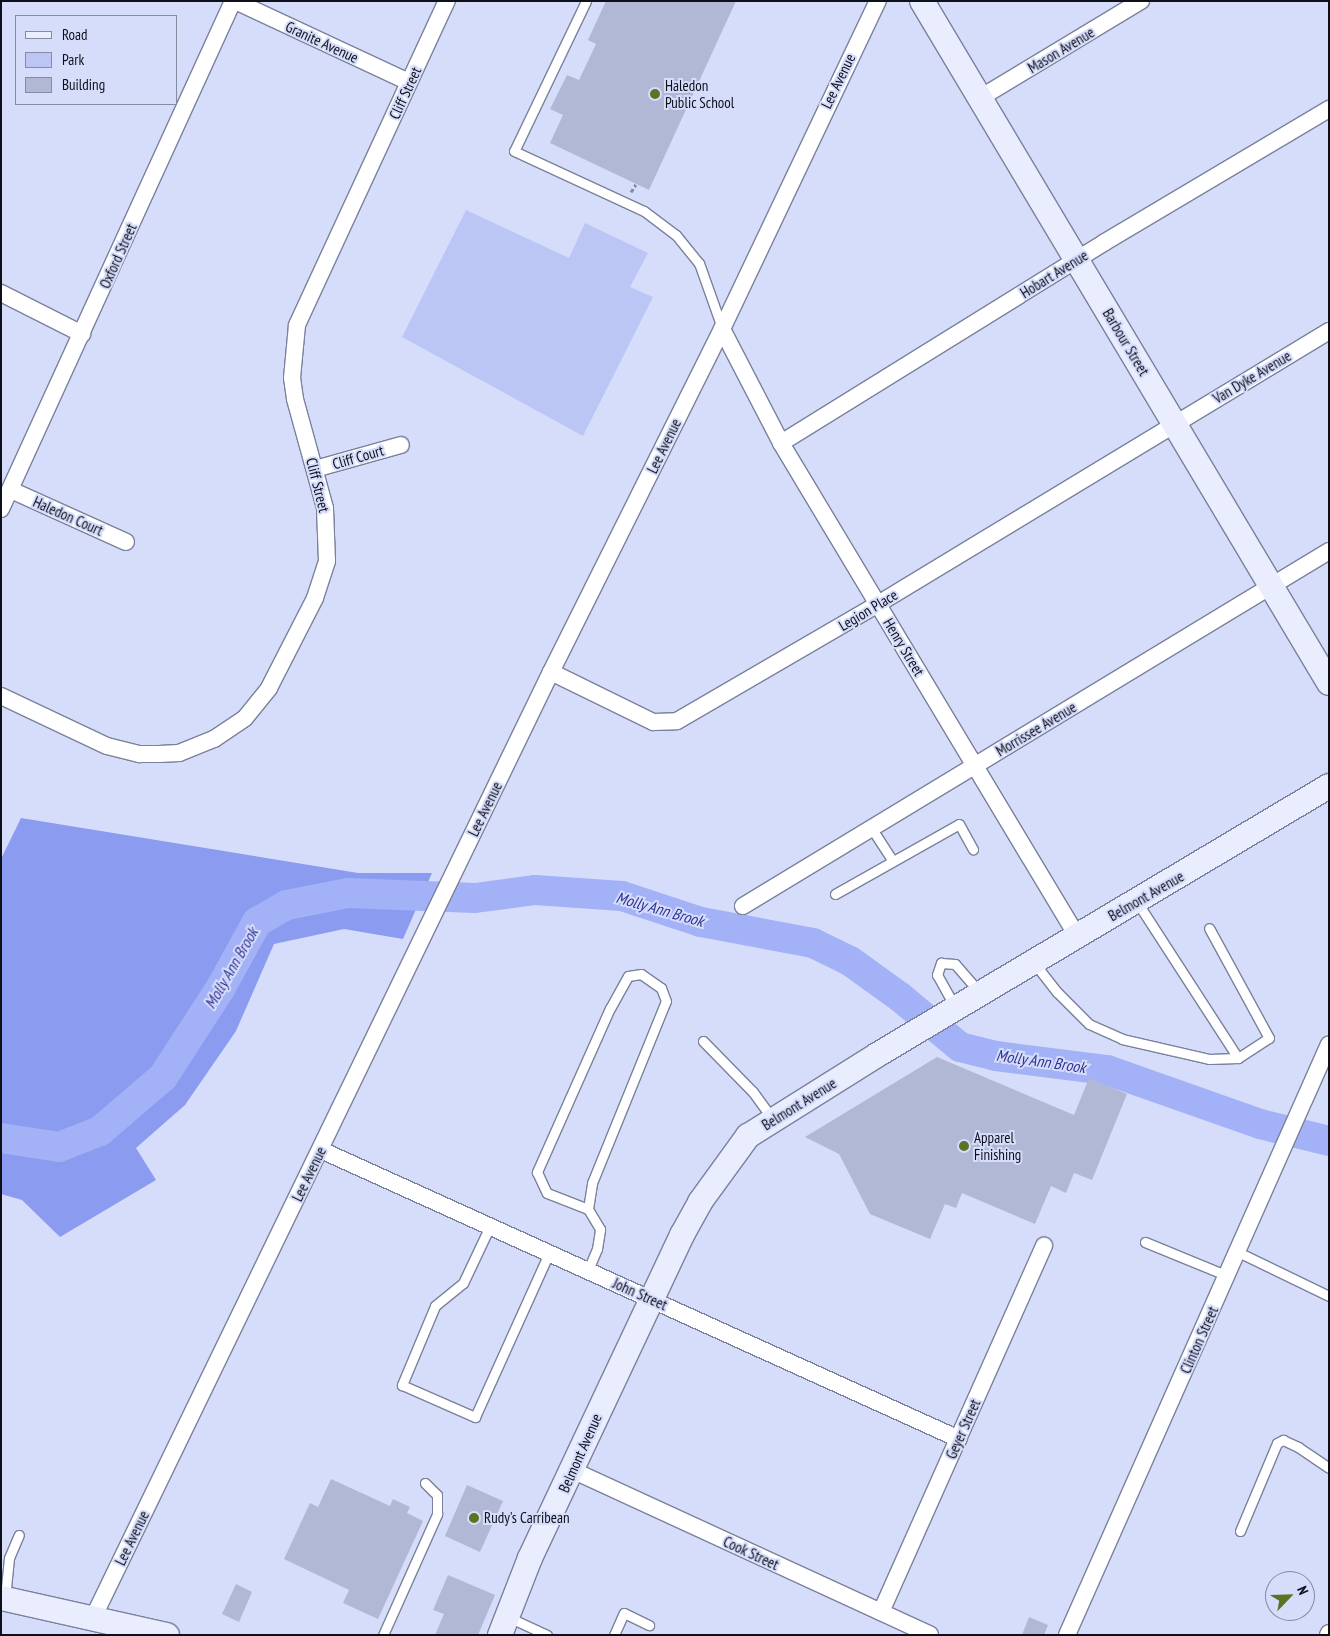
<!DOCTYPE html>
<style>
body{margin:0}
#map{position:relative;width:1330px;height:1636px;overflow:hidden;background:#d6ddfb;font-family:"PT Sans Narrow",sans-serif}
div>[style]{position:absolute}
.green>*{inset:0;background:#bbc6f5}
.forest>*{inset:0;background:#8b9bf0}
.river>*{height:30px;margin:-15px;padding:0 15px;transform-origin:15px;border-radius:15px;background:#a3b1f6}
.building>*{inset:0;background:#b1b8d5}
.path>*{height:3px;margin-top:-1.5px;transform-origin:0;background:repeating-linear-gradient(90deg,#84899f 0 4px,transparent 0 6.5px)}
.roads{filter:drop-shadow(1px 0 #7a819c) drop-shadow(-1px 0 #7a819c) drop-shadow(0 1px #7a819c) drop-shadow(0 -1px #7a819c)}
.lane>*{height:9px;margin:-4.5px;padding:0 4.5px;transform-origin:4.5px;border-radius:4.5px;background:#fff}
.street>*{height:16px;margin:-8px;padding:0 8px;transform-origin:8px;border-radius:8px;background:#fff}
.secondary>*{height:24px;margin:-12px;padding:0 12px;transform-origin:12px;border-radius:12px;background:#e9edfe}
.dots>*{width:14px;height:14px;translate:-50% -50%;box-sizing:border-box;border:2px solid #d6ddfb;border-radius:50%}
span{translate:-50% -50%;white-space:nowrap;text-align:center;line-height:1.15;-webkit-text-stroke:4px #d6ddfb;paint-order:stroke}
.street-label{font-size:15px;color:#0d0f19}
.poi-label{font-size:15px;color:#0d0f19}
.left{translate:0 -50%;text-align:left}
.water-label{font-size:16px;color:#2f3293;font-style:italic}
.frame{position:absolute;inset:0;border:2px solid #0d0f19;pointer-events:none}
.legend{position:absolute;left:15px;top:15px;width:162px;height:90px;box-sizing:border-box;background:#d6ddfb;border:1px solid #868ba1;margin:0;padding:6px 9px;list-style:none;font-size:15px;color:#0d0f19}
.legend li{display:flex;align-items:center;gap:10px;height:25px}
.legend b{width:25px;border:1px solid #868ba1}
.north{position:absolute;left:1265px;top:1571px;width:50px;height:50px;box-sizing:border-box;background:#d6ddfb;border:1px solid #868ba1;border-radius:50%;rotate:66deg;font-size:14px;font-weight:700;line-height:20px;text-align:center;color:#0d0f19}
.north::after{content:'';display:block;margin:auto;width:18px;height:22px;background:#5b7325;clip-path:polygon(50% 0,100% 100%,50% 72%,0 100%)}
</style>
<div id="map">
<div class="green">
<i style="clip-path:polygon(466px 210px,569px 258px,585px 223px,648px 253px,630px 287px,653px 297px,583px 436px,402px 337px)"></i>
</div>
<div class="forest">
<i style="clip-path:polygon(21px 818px,358px 873px,432px 873px,403px 939px,344px 929px,274px 944px,236px 1031px,185px 1105px,136px 1148px,156px 1180px,60px 1237px,22px 1200px,1px 1194px,1px 859px)"></i>
</div>
<div class="river">
<i style="left:1px;top:1138px;width:59px;rotate:8.8deg"></i>
<i style="left:59px;top:1147px;width:44px;rotate:-21.3deg"></i>
<i style="left:100px;top:1131px;width:83px;rotate:-40.6deg"></i>
<i style="left:163px;top:1077px;width:105px;rotate:-57.1deg"></i>
<i style="left:220px;top:989px;width:77px;rotate:-61.1deg"></i>
<i style="left:257px;top:922px;width:34px;rotate:-30deg"></i>
<i style="left:287px;top:905px;width:62px;rotate:-11.1deg"></i>
<i style="left:348px;top:893px;width:127px;rotate:2.3deg"></i>
<i style="left:475px;top:898px;width:61px;rotate:-7.6deg"></i>
<i style="left:535px;top:890px;width:87px;rotate:3.9deg"></i>
<i style="left:622px;top:896px;width:83px;rotate:18.2deg"></i>
<i style="left:701px;top:922px;width:114px;rotate:10.6deg"></i>
<i style="left:813px;top:943px;width:41px;rotate:25.9deg"></i>
<i style="left:850px;top:961px;width:62px;rotate:35.8deg"></i>
<i style="left:900px;top:997px;width:78px;rotate:39.8deg"></i>
<i style="left:960px;top:1047px;width:37px;rotate:14deg"></i>
<i style="left:996px;top:1056px;width:112px;rotate:7.2deg"></i>
<i style="left:1107px;top:1070px;width:162px;rotate:19.4deg"></i>
<i style="left:1260px;top:1124px;width:71px;rotate:13.8deg"></i>
</div>
<div class="building">
<i style="clip-path:polygon(606px 1px,736px 1px,649px 190px,550px 143px,563px 115px,550px 109px,567px 75px,579px 80px,596px 44px,588px 40px)"></i>
<i style="clip-path:polygon(937px 1057px,1074px 1115px,1089px 1078px,1127px 1094px,1092px 1180px,1074px 1173px,1066px 1193px,1051px 1186px,1035px 1224px,962px 1193px,956px 1208px,945px 1204px,930px 1239px,870px 1214px,839px 1154px,805px 1137px)"></i>
<i style="clip-path:polygon(331px 1479px,390px 1506px,393px 1499px,410px 1507px,407px 1513px,423px 1521px,378px 1619px,343px 1603px,349px 1590px,284px 1559px,310px 1503px,318px 1507px)"></i>
<i style="clip-path:polygon(467px 1485px,503px 1501px,480px 1552px,445px 1536px)"></i>
<i style="clip-path:polygon(448px 1575px,495px 1595px,478px 1635px,435px 1635px,444px 1614px,433px 1610px)"></i>
<i style="clip-path:polygon(236px 1584px,252px 1592px,239px 1622px,222px 1614px)"></i>
<i style="clip-path:polygon(1029px 1617px,1048px 1625px,1044px 1635px,1022px 1635px)"></i>
</div>
<div class="path">
<i style="left:631px;top:192px;width:9px;rotate:-58deg"></i>
</div>
<div class="roads">
<div class="lane">
<i style="left:586px;top:1px;width:166px;rotate:115.6deg"></i>
<i style="left:514px;top:151px;width:143px;rotate:24.8deg"></i>
<i style="left:644px;top:211px;width:40px;rotate:37deg"></i>
<i style="left:676px;top:235px;width:36px;rotate:51deg"></i>
<i style="left:699px;top:263px;width:69px;rotate:70.5deg"></i>
<i style="left:872px;top:829px;width:38px;rotate:57deg"></i>
<i style="left:835px;top:894px;width:142px;rotate:-29.4deg"></i>
<i style="left:959px;top:824px;width:29px;rotate:61deg"></i>
<i style="left:1137px;top:902px;width:186px;rotate:57.1deg"></i>
<i style="left:1238px;top:1058px;width:37px;rotate:-33deg"></i>
<i style="left:1269px;top:1038px;width:125px;rotate:-118.6deg"></i>
<i style="left:1035px;top:964px;width:36px;rotate:52deg"></i>
<i style="left:1057px;top:992px;width:45px;rotate:45deg"></i>
<i style="left:1089px;top:1024px;width:36px;rotate:24deg"></i>
<i style="left:1122px;top:1039px;width:89px;rotate:12.9deg"></i>
<i style="left:1209px;top:1059px;width:29px;rotate:-2deg"></i>
<i style="left:955px;top:1007px;width:37px;rotate:-119deg"></i>
<i style="left:937px;top:975px;width:13px;rotate:-72deg"></i>
<i style="left:941px;top:963px;width:14px;rotate:4deg"></i>
<i style="left:955px;top:964px;width:38px;rotate:49deg"></i>
<i style="left:703px;top:1041px;width:71px;rotate:45.6deg"></i>
<i style="left:753px;top:1092px;width:34px;rotate:54deg"></i>
<i style="left:490px;top:1226px;width:63px;rotate:115.3deg"></i>
<i style="left:463px;top:1283px;width:36px;rotate:141deg"></i>
<i style="left:435px;top:1306px;width:86px;rotate:112.7deg"></i>
<i style="left:402px;top:1385px;width:80px;rotate:23.7deg"></i>
<i style="left:475px;top:1417px;width:180px;rotate:-65.7deg"></i>
<i style="left:1145px;top:1242px;width:90px;rotate:22.3deg"></i>
<i style="left:1238px;top:1252px;width:101px;rotate:25.8deg"></i>
<i style="left:588px;top:1270px;width:23px;rotate:-67deg"></i>
<i style="left:597px;top:1249px;width:20px;rotate:-81deg"></i>
<i style="left:600px;top:1229px;width:23px;rotate:-121deg"></i>
<i style="left:588px;top:1209px;width:26px;rotate:-81deg"></i>
<i style="left:592px;top:1183px;width:196px;rotate:-67.9deg"></i>
<i style="left:666px;top:1001px;width:14px;rotate:-111deg"></i>
<i style="left:661px;top:988px;width:24px;rotate:-145deg"></i>
<i style="left:641px;top:974px;width:13px;rotate:171deg"></i>
<i style="left:628px;top:976px;width:37px;rotate:119deg"></i>
<i style="left:610px;top:1008px;width:180px;rotate:114deg"></i>
<i style="left:537px;top:1172px;width:23px;rotate:65deg"></i>
<i style="left:547px;top:1193px;width:44px;rotate:21.3deg"></i>
<i style="left:1240px;top:1531px;width:95px;rotate:-67.2deg"></i>
<i style="left:1277px;top:1443px;width:7px;rotate:-27deg"></i>
<i style="left:1283px;top:1440px;width:17px;rotate:25deg"></i>
<i style="left:1298px;top:1447px;width:37px;rotate:34deg"></i>
<i style="left:5px;top:1598px;width:40px;rotate:-84.3deg"></i>
<i style="left:9px;top:1558px;width:25px;rotate:-67deg"></i>
<i style="left:508px;top:1617px;width:43px;rotate:24.8deg"></i>
<i style="left:383px;top:1635px;width:133px;rotate:-65.9deg"></i>
<i style="left:437px;top:1514px;width:19px;rotate:-90deg"></i>
<i style="left:437px;top:1495px;width:17px;rotate:-135deg"></i>
<i style="left:614px;top:1635px;width:24px;rotate:-66deg"></i>
<i style="left:624px;top:1613px;width:28px;rotate:26deg"></i>
</div>
<div class="street">
<i style="left:235px;top:1px;width:192px;rotate:25deg"></i>
<i style="left:980px;top:98px;width:188px;rotate:-31.1deg"></i>
<i style="left:1px;top:293px;width:91px;rotate:26.8deg"></i>
<i style="left:722px;top:329px;width:128px;rotate:62.6deg"></i>
<i style="left:781px;top:443px;width:575px;rotate:59.02deg"></i>
<i style="left:781px;top:443px;width:381px;rotate:-31.8deg"></i>
<i style="left:1105px;top:242px;width:261px;rotate:-30.7deg"></i>
<i style="left:315px;top:469px;width:89px;rotate:-15.6deg"></i>
<i style="left:11px;top:490px;width:126px;rotate:24.3deg"></i>
<i style="left:1px;top:509px;width:558px;rotate:-65.45deg"></i>
<i style="left:551px;top:672px;width:114px;rotate:26.1deg"></i>
<i style="left:653px;top:722px;width:24px;rotate:-2deg"></i>
<i style="left:677px;top:721px;width:233px;rotate:-30.2deg"></i>
<i style="left:878px;top:604px;width:527px;rotate:-31.19deg"></i>
<i style="left:1px;top:696px;width:117px;rotate:25.3deg"></i>
<i style="left:107px;top:746px;width:34px;rotate:14deg"></i>
<i style="left:140px;top:754px;width:19px"></i>
<i style="left:159px;top:754px;width:20px;rotate:-3deg"></i>
<i style="left:179px;top:753px;width:38px;rotate:-22deg"></i>
<i style="left:214px;top:739px;width:37px;rotate:-34deg"></i>
<i style="left:245px;top:718px;width:38px;rotate:-51deg"></i>
<i style="left:269px;top:688px;width:101px;rotate:-62.9deg"></i>
<i style="left:315px;top:598px;width:39px;rotate:-72deg"></i>
<i style="left:327px;top:561px;width:53px;rotate:-92.2deg"></i>
<i style="left:325px;top:508px;width:113px;rotate:-105.4deg"></i>
<i style="left:295px;top:399px;width:21px;rotate:-98deg"></i>
<i style="left:292px;top:378px;width:53px;rotate:-84.6deg"></i>
<i style="left:297px;top:325px;width:357px;rotate:-65.2deg"></i>
<i style="left:743px;top:906px;width:685px;rotate:-31.21deg"></i>
<i style="left:321px;top:1150px;width:700px;rotate:24.37deg"></i>
<i style="left:572px;top:1470px;width:394px;rotate:24.7deg"></i>
<i style="left:881px;top:1612px;width:401px;rotate:-66deg"></i>
<i style="left:93px;top:1618px;width:1051px;rotate:-64.17deg"></i>
<i style="left:551px;top:672px;width:383px;rotate:-63.5deg"></i>
<i style="left:722px;top:329px;width:363px;rotate:-64.6deg"></i>
<i style="left:1067px;top:1635px;width:646px;rotate:-66.09deg"></i>
<i style="left:1328px;top:1635px;width:2px;rotate:-63deg"></i>
</div>
<div class="secondary">
<i style="left:922px;top:1px;width:794px;rotate:59.17deg"></i>
<i style="left:1px;top:1598px;width:170px;rotate:12.6deg"></i>
<i style="left:500px;top:1635px;width:83px;rotate:-68.7deg"></i>
<i style="left:530px;top:1558px;width:357px;rotate:-64.8deg"></i>
<i style="left:682px;top:1235px;width:38px;rotate:-61deg"></i>
<i style="left:700px;top:1202px;width:82px;rotate:-54deg"></i>
<i style="left:748px;top:1136px;width:152px;rotate:-32.1deg"></i>
<i style="left:877px;top:1055px;width:526px;rotate:-30.76deg"></i>
</div>
</div>
<div class="dots">
<i style="left:655px;top:94px;background:#5b7325"></i>
<i style="left:964px;top:1146px;background:#5b7325"></i>
<i style="left:474px;top:1518px;background:#5b7325"></i>
</div>
<div class="street-label">
<span style="left:322px;top:42px;rotate:25deg">Granite Avenue</span>
<span style="left:1061px;top:50px;rotate:-31deg">Mason Avenue</span>
<span style="left:838px;top:81px;rotate:-64deg">Lee Avenue</span>
<span style="left:405px;top:93px;rotate:-65deg">Cliff Street</span>
<span style="left:118px;top:256px;rotate:-66deg">Oxford Street</span>
<span style="left:1054px;top:274px;rotate:-32deg">Hobart Avenue</span>
<span style="left:1126px;top:342px;rotate:59deg">Barbour Street</span>
<span style="left:1252px;top:377px;rotate:-31deg">Van Dyke Avenue</span>
<span style="left:664px;top:446px;rotate:-64deg">Lee Avenue</span>
<span style="left:358px;top:457px;rotate:-16deg">Cliff Court</span>
<span style="left:318px;top:485px;rotate:76deg">Cliff Street</span>
<span style="left:68px;top:516px;rotate:24deg">Haledon Court</span>
<span style="left:868px;top:610px;rotate:-31deg">Legion Place</span>
<span style="left:904px;top:647px;rotate:59deg">Henry Street</span>
<span style="left:1036px;top:729px;rotate:-31deg">Morrissee Avenue</span>
<span style="left:485px;top:809px;rotate:-64deg">Lee Avenue</span>
<span style="left:1146px;top:896px;rotate:-30deg">Belmont Avenue</span>
<span style="left:799px;top:1104px;rotate:-32deg">Belmont Avenue</span>
<span style="left:309px;top:1174px;rotate:-64deg">Lee Avenue</span>
<span style="left:640px;top:1294px;rotate:24deg">John Street</span>
<span style="left:1199px;top:1340px;rotate:-66deg">Clinton Street</span>
<span style="left:963px;top:1429px;rotate:-66deg">Geyer Street</span>
<span style="left:580px;top:1453px;rotate:-66deg">Belmont Avenue</span>
<span style="left:132px;top:1538px;rotate:-64deg">Lee Avenue</span>
<span style="left:751px;top:1553px;rotate:25deg">Cook Street</span>
</div>
<div class="poi-label">
<span class="left" style="left:665px;top:94px">Haledon<br>Public School</span>
<span class="left" style="left:974px;top:1146px">Apparel<br>Finishing</span>
<span class="left" style="left:484px;top:1518px">Rudy's Carribean</span>
</div>
<div class="water-label">
<span style="left:660px;top:909px;rotate:16deg">Molly Ann Brook</span>
<span style="left:231px;top:968px;rotate:-60deg">Molly Ann Brook</span>
<span style="left:1041px;top:1061px;rotate:8deg">Molly Ann Brook</span>
</div>
<div class="frame"></div>
<ul class="legend">
<li><b style="height:6px;background:#e9edfe"></b>Road</li>
<li><b style="height:14px;background:#bbc6f5"></b>Park</li>
<li><b style="height:14px;background:#b1b8d5"></b>Building</li>
</ul>
<div class="north">N</div>
</div>
